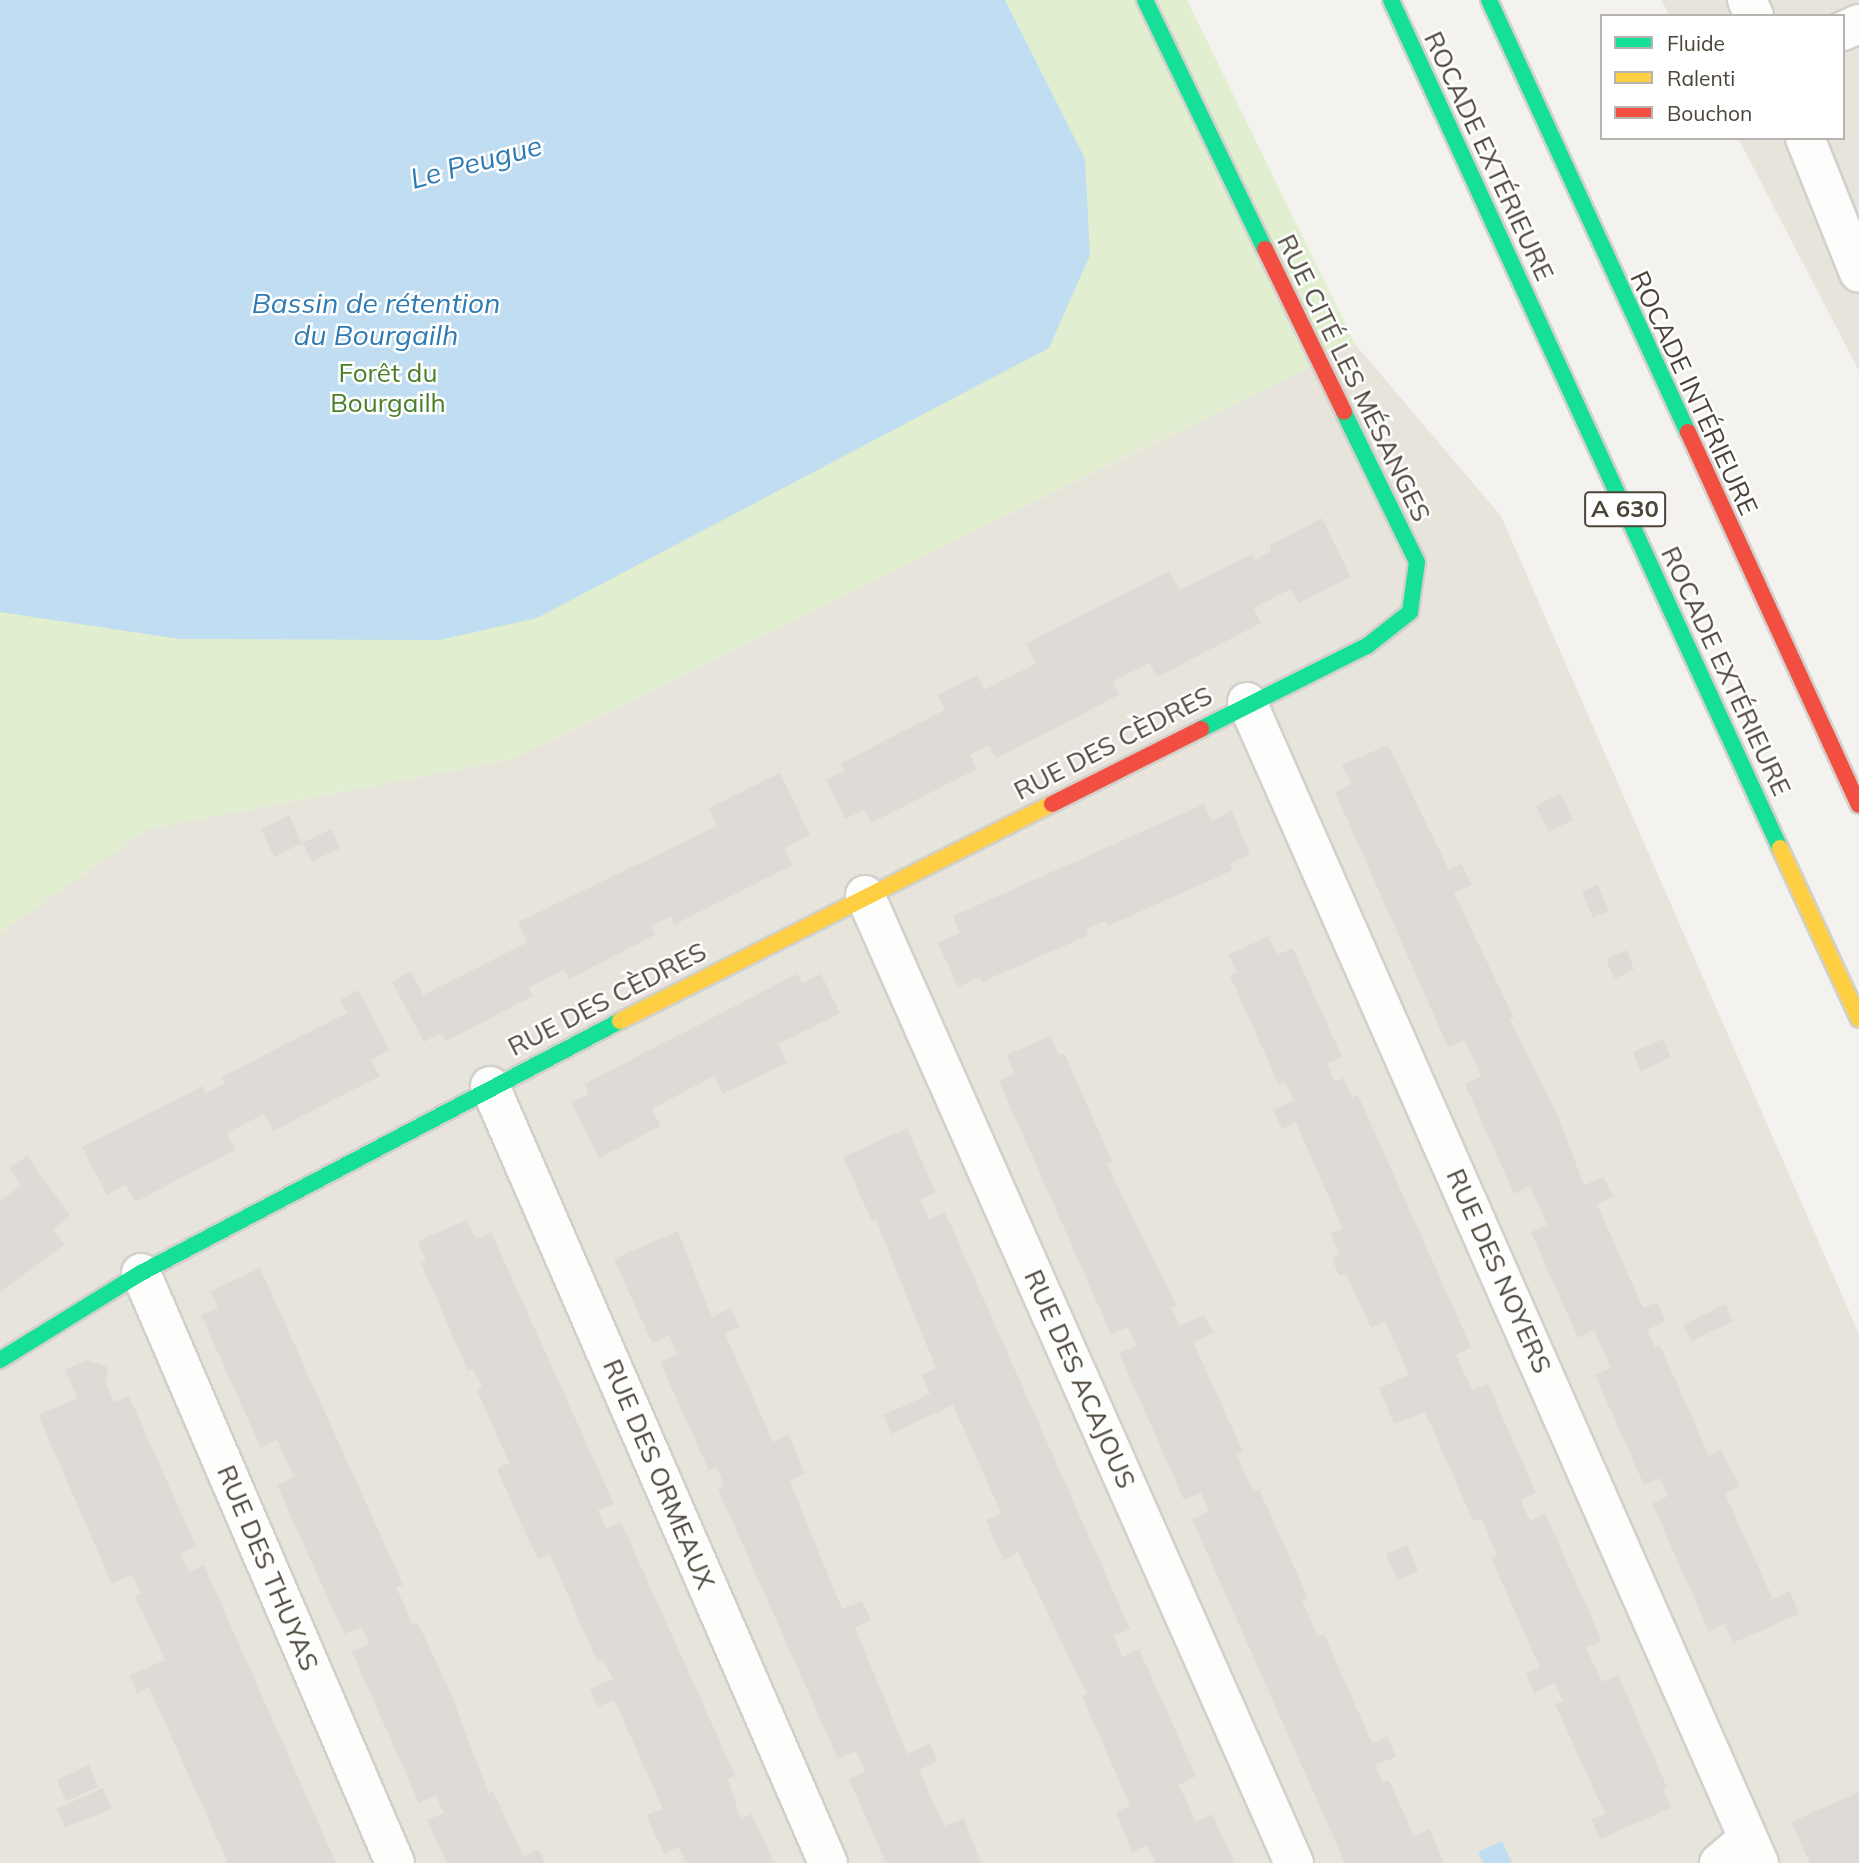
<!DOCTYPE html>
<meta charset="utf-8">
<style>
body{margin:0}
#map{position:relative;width:1859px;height:1863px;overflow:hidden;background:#f4f2ee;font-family:Mulish,sans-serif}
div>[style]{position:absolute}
.residential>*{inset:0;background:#e7e4dc}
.green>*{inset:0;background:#e1eecf}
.water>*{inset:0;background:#c0ddf1}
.building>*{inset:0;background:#dedbd6}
.roads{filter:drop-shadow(2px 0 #d2d0cb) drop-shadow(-2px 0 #d2d0cb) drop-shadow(0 2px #d2d0cb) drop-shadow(0 -2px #d2d0cb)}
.street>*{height:38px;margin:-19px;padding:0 19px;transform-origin:19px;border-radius:19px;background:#fdfdfc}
.fast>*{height:16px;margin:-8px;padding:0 8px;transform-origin:8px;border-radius:8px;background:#16e098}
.slow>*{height:16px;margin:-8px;padding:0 8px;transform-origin:8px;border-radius:8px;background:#ffcf43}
.jam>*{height:16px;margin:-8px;padding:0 8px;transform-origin:8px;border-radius:8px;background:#f24e42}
span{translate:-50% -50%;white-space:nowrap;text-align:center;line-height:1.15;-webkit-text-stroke:5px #fff;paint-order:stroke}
.shield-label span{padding:2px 5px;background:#fff;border:2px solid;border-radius:5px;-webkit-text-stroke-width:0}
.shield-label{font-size:24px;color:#4b4439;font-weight:700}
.street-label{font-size:26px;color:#4b4439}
.park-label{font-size:26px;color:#4a7f2a}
.water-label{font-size:28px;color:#2e7ab2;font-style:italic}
.legend{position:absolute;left:1600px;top:14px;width:245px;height:126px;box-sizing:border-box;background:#fff;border:2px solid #b7b4b0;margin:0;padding:9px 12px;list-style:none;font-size:21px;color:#4b4439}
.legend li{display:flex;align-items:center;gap:14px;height:35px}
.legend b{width:35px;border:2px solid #b7b4b0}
</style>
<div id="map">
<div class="residential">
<i style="clip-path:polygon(1661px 0,1859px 0,1859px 371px,1738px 138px,1843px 138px,1843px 16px,1670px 16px)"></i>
<i style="clip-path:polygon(1355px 344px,1501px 516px,1859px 1334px,1859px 1863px,0 1863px,0 933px,148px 829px,513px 759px)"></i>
</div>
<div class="green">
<i style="clip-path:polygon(0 0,1187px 0,1355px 344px,513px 759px,148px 829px,0 933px)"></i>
</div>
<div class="water">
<i style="clip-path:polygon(0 0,1005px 0,1085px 159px,1090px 255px,1049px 348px,537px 618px,439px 640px,180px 639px,0 612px)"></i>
<i style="clip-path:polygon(1502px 1841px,1512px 1863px,1483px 1863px,1478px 1852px)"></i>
</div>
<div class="building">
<i style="clip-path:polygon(1322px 518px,1351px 577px,1299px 603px,1291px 589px,1254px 608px,1261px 623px,1157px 677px,1149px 663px,1131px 672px,1112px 682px,1119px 695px,996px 759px,989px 745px,970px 755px,977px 769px,871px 823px,864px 809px,845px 819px,826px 780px,844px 771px,841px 763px,945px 710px,937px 695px,977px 675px,984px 690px,1036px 663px,1026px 644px,1098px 607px,1169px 571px,1180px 590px,1252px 554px,1255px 560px,1271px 551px,1270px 545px)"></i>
<i style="clip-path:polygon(1388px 745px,1449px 870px,1461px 864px,1472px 885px,1454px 893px,1514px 1018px,1509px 1019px,1556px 1111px,1584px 1185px,1604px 1177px,1613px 1197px,1597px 1204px,1643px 1308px,1657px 1302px,1666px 1321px,1647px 1330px,1655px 1347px,1660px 1345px,1709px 1456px,1721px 1450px,1740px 1486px,1725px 1494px,1773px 1599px,1790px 1591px,1799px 1614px,1733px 1643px,1725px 1624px,1709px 1632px,1652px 1503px,1668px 1496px,1660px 1478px,1644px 1485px,1595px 1375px,1611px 1368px,1594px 1330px,1578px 1338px,1531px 1232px,1547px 1225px,1530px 1186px,1514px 1194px,1465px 1084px,1481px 1077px,1465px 1040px,1448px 1047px,1335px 792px,1351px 784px,1342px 765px)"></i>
<i style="clip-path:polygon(780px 773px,810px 835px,785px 848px,792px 865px,674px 925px,671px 916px,651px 926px,655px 935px,569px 979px,564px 969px,528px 988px,533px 996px,446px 1041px,441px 1033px,424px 1042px,392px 982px,411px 971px,423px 995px,528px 942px,518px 922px,717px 826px,709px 808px)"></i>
<i style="clip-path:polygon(1560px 793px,1573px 820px,1549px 832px,1536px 806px)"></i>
<i style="clip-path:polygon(1204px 804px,1211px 821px,1232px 811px,1250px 854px,1230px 864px,1233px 870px,1108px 926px,1105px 921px,1086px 929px,1089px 935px,982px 982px,980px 977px,958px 987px,938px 943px,960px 933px,953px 916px)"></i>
<i style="clip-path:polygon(289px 815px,302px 843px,274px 857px,261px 829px)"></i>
<i style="clip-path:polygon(331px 829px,341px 848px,312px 861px,302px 843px)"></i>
<i style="clip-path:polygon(1597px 884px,1609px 911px,1593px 918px,1582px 892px)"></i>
<i style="clip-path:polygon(1269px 936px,1277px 955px,1293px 948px,1342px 1057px,1327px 1063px,1335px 1082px,1344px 1078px,1352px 1098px,1358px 1095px,1471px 1347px,1456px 1355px,1472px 1390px,1488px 1384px,1536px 1493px,1521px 1500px,1530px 1521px,1545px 1513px,1602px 1641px,1586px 1647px,1594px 1665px,1602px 1682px,1618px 1675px,1667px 1787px,1663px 1789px,1671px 1808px,1600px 1839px,1591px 1819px,1605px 1814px,1555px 1704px,1563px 1701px,1555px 1683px,1534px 1693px,1526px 1673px,1540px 1668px,1491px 1558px,1497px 1555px,1481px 1518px,1473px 1521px,1425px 1412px,1394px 1424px,1379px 1388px,1409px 1375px,1385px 1321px,1371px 1328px,1346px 1273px,1339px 1276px,1332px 1258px,1339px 1254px,1330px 1233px,1343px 1229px,1296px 1123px,1282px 1129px,1273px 1110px,1294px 1100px,1285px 1082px,1279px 1085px,1230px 976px,1237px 973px,1228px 955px)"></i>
<i style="clip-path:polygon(1627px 950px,1634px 970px,1614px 979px,1606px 959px)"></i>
<i style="clip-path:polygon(797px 974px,802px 983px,821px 974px,840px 1013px,778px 1044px,787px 1063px,723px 1094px,714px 1076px,652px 1109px,661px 1126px,599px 1158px,571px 1102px,589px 1094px,584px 1084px)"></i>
<i style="clip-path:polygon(358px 990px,390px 1050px,371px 1060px,380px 1076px,273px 1131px,264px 1114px,227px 1133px,235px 1150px,135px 1202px,126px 1185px,107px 1195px,82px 1147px,203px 1086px,206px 1093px,225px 1083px,221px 1077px,347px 1013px,340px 1000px)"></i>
<i style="clip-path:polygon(1050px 1036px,1059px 1055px,1064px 1053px,1112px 1161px,1107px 1164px,1176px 1305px,1171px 1307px,1180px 1326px,1204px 1315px,1213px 1333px,1193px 1342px,1243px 1452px,1237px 1455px,1253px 1491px,1259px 1489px,1308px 1598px,1302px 1601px,1318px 1636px,1324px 1634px,1372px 1743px,1387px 1736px,1396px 1757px,1375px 1765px,1383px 1782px,1389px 1780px,1414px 1836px,1429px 1829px,1444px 1863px,1345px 1863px,1192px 1519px,1209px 1511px,1201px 1493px,1184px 1500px,1119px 1353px,1136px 1346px,1128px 1327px,1111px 1334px,999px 1081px,1015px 1074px,1007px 1055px)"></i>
<i style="clip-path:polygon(1663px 1039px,1671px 1057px,1641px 1072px,1633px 1052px)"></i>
<i style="clip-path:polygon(907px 1128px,936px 1193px,920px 1200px,929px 1220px,945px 1212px,1130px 1629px,1114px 1636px,1122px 1657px,1139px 1649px,1196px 1776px,1179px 1785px,1196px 1822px,1212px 1814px,1235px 1863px,1156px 1863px,1147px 1845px,1132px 1852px,1116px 1812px,1130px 1806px,1082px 1696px,1087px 1694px,1018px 1552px,1004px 1560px,994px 1541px,986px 1520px,1001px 1513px,953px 1405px,891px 1434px,883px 1415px,930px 1394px,922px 1375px,936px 1368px,876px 1220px,872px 1222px,843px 1157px)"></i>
<i style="clip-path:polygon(27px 1156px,70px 1216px,53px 1229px,65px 1244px,0 1292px,0 1201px,21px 1185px,9px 1168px)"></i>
<i style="clip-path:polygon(467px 1220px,476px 1239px,491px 1232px,614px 1504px,598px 1510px,606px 1528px,621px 1522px,735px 1775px,728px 1779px,741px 1819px,752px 1814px,774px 1863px,686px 1863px,679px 1847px,664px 1853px,655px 1835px,646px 1815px,663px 1809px,639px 1755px,614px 1700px,598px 1707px,590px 1689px,613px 1679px,603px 1660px,597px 1661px,550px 1554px,539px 1559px,529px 1541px,497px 1469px,509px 1463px,477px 1390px,482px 1387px,473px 1368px,468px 1371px,421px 1263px,426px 1261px,418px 1241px)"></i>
<i style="clip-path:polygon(678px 1231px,712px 1317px,731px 1308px,740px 1327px,725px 1334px,773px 1442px,789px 1435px,805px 1473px,790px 1481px,842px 1609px,862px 1601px,871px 1620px,855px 1627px,907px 1754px,930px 1743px,938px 1761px,919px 1770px,944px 1826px,964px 1818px,981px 1863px,886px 1863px,849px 1779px,865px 1772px,856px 1751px,838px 1759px,718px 1489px,724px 1486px,717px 1467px,709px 1471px,660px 1362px,678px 1354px,669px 1336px,652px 1343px,614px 1259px)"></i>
<i style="clip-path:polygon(260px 1268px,403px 1585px,396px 1587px,413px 1625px,418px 1623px,449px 1689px,489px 1794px,493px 1791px,523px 1856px,539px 1850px,545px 1863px,447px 1863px,427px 1820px,444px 1813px,436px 1796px,419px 1803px,352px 1652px,369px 1644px,361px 1627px,344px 1634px,277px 1485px,294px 1477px,286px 1459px,277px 1440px,261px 1448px,201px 1315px,218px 1308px,211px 1291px)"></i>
<i style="clip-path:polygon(1726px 1304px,1733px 1321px,1691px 1341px,1683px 1325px)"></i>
<i style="clip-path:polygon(87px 1360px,108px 1367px,106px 1385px,114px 1402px,129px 1396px,196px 1546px,181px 1554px,189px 1572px,204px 1565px,336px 1863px,228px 1863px,149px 1687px,137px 1693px,130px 1675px,165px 1660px,135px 1596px,141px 1593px,132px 1575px,112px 1584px,38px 1415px,77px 1398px,65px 1370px)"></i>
<i style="clip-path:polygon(1407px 1545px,1418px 1571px,1397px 1580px,1386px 1554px)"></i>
<i style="clip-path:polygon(89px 1765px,98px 1787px,66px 1801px,57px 1780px)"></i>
<i style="clip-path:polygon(103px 1788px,112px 1809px,65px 1827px,56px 1809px)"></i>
<i style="clip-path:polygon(1859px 1792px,1859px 1863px,1810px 1863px,1791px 1822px)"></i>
</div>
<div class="roads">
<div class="street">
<i style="left:1747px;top:0;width:17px;rotate:66deg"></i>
<i style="left:1843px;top:31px;width:17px;rotate:-24deg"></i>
<i style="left:1805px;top:138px;width:145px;rotate:68.2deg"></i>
<i style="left:1247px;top:702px;width:1269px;rotate:66.2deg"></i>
<i style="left:865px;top:895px;width:1059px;rotate:66.1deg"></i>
<i style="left:490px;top:1086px;width:847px;rotate:66.49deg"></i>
<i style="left:141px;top:1273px;width:642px;rotate:66.71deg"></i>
<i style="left:1719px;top:1863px;width:38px;rotate:-40deg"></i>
</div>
<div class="fast">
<i style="left:1145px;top:0;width:276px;rotate:64.3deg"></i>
<i style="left:1391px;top:0;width:933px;rotate:65.36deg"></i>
<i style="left:1489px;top:0;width:476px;rotate:65.3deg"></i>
<i style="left:1201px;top:729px;width:186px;rotate:-26.6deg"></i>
<i style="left:1367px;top:646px;width:55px;rotate:-38.3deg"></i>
<i style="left:1410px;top:612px;width:50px;rotate:-82deg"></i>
<i style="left:1417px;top:562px;width:167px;rotate:-116deg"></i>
<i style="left:0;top:1360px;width:166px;rotate:-31.7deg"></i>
<i style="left:141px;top:1273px;width:541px;rotate:-27.75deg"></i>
</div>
<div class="slow">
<i style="left:1780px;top:848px;width:188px;rotate:65.2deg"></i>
<i style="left:620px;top:1021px;width:483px;rotate:-26.7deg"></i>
</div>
<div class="jam">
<i style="left:1265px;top:249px;width:181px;rotate:64.1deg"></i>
<i style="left:1688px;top:432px;width:410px;rotate:65.4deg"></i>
<i style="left:1052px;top:804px;width:167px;rotate:-26.7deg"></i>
</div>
</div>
<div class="shield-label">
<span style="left:1625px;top:509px">A 630</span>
</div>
<div class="street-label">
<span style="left:1489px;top:156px;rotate:65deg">ROCADE EXTÉRIEURE</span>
<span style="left:1354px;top:378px;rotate:64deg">RUE CITÉ LES MÉSANGES</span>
<span style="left:1694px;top:393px;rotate:65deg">ROCADE INTÉRIEURE</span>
<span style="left:1726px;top:671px;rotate:65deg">ROCADE EXTÉRIEURE</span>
<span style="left:1113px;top:743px;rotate:-27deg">RUE DES CÈDRES</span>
<span style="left:607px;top:999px;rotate:-27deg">RUE DES CÈDRES</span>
<span style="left:1499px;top:1271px;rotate:66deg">RUE DES NOYERS</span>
<span style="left:1080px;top:1379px;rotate:66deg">RUE DES ACAJOUS</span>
<span style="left:659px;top:1474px;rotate:67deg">RUE DES ORMEAUX</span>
<span style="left:268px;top:1568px;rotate:67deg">RUE DES THUYAS</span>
</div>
<div class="park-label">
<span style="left:388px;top:388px">Forêt du<br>Bourgailh</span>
</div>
<div class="water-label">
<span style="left:476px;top:162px;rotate:-15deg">Le Peugue</span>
<span style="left:376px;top:319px">Bassin de rétention<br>du Bourgailh</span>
</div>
<ul class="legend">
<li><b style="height:9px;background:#16e098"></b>Fluide</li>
<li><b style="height:9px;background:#ffcf43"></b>Ralenti</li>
<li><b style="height:9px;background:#f24e42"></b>Bouchon</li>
</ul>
</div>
